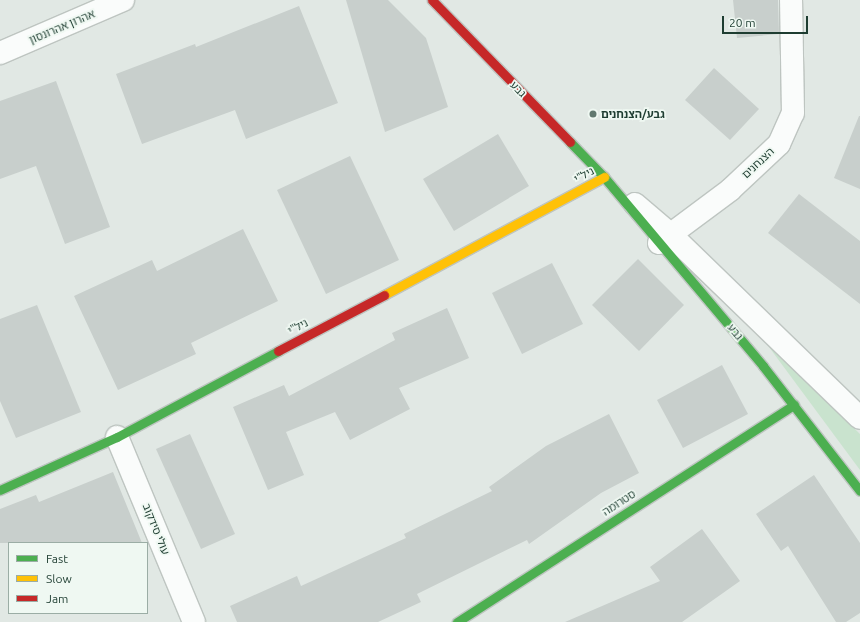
<!DOCTYPE html>
<meta charset="utf-8">
<style>
body{margin:0}
#map{position:relative;width:860px;height:622px;overflow:hidden;background:#e1e8e4;font-family:Ubuntu,"Noto Sans Hebrew",sans-serif}
div>[style]{position:absolute}
.green>*{inset:0;background:#c9e3ce}
.building>*{inset:0;background:#c8cfcc}
.roads{filter:drop-shadow(1px 0 #bec5c1) drop-shadow(-1px 0 #bec5c1) drop-shadow(0 1px #bec5c1) drop-shadow(0 -1px #bec5c1)}
.street>*{height:22px;margin:-11px;padding:0 11px;transform-origin:11px;border-radius:11px;background:#fafcfb}
.fast>*{height:9px;margin:-4.5px;padding:0 4.5px;transform-origin:4.5px;border-radius:4.5px;background:#4caf50}
.slow>*{height:9px;margin:-4.5px;padding:0 4.5px;transform-origin:4.5px;border-radius:4.5px;background:#ffc107}
.jam>*{height:9px;margin:-4.5px;padding:0 4.5px;transform-origin:4.5px;border-radius:4.5px;background:#c62828}
.dots>*{width:11px;height:11px;translate:-50% -50%;box-sizing:border-box;border:2px solid #eff8f2;border-radius:50%}
span{translate:-50% -50%;white-space:nowrap;text-align:center;line-height:1.15;-webkit-text-stroke:3.5px #eff8f2;paint-order:stroke}
.street-label{font-size:11px;color:#1e3d31}
.poi-label{font-size:11px;color:#1e3d31;font-weight:700}
.left{translate:0 -50%;text-align:left}
.legend{position:absolute;left:8px;top:542px;width:140px;height:72px;box-sizing:border-box;background:#eff8f2;border:1px solid #9bada5;margin:0;padding:5px 7px;list-style:none;font-size:12px;color:#1e3d31}
.legend li{display:flex;align-items:center;gap:8px;height:20px}
.legend b{width:20px;border:1px solid #9bada5}
.scale{position:absolute;left:722px;top:16px;width:86px;height:18px;box-sizing:border-box;border:2px solid #1e3d31;border-top:0;padding-left:5px;font-size:12px;line-height:14px;white-space:nowrap;color:#1e3d31;-webkit-text-stroke:3px #eff8f2;paint-order:stroke}
</style>
<div id="map">
<div class="green">
<i style="clip-path:polygon(766px 343px,860px 434px,860px 470px,840px 443px)"></i>
</div>
<div class="building">
<i style="clip-path:polygon(346px 0,388px 0,426px 38px,448px 107px,385px 132px)"></i>
<i style="clip-path:polygon(733px 0,778px 0,779px 34px,737px 38px)"></i>
<i style="clip-path:polygon(299px 6px,338px 103px,246px 139px,235px 110px,142px 144px,116px 74px,195px 44px,196px 47px)"></i>
<i style="clip-path:polygon(714px 68px,759px 109px,730px 140px,685px 100px)"></i>
<i style="clip-path:polygon(56px 81px,110px 227px,65px 244px,36px 166px,0 179px,0 101px)"></i>
<i style="clip-path:polygon(859px 116px,860px 116px,860px 189px,834px 178px)"></i>
<i style="clip-path:polygon(498px 134px,529px 186px,454px 231px,423px 179px)"></i>
<i style="clip-path:polygon(350px 156px,399px 260px,326px 294px,277px 190px)"></i>
<i style="clip-path:polygon(799px 194px,860px 241px,860px 304px,768px 233px)"></i>
<i style="clip-path:polygon(243px 229px,278px 301px,191px 343px,196px 354px,118px 390px,74px 296px,152px 260px,157px 271px)"></i>
<i style="clip-path:polygon(638px 259px,684px 305px,639px 351px,592px 305px)"></i>
<i style="clip-path:polygon(552px 263px,583px 324px,522px 354px,492px 293px)"></i>
<i style="clip-path:polygon(37px 305px,81px 412px,16px 438px,0 401px,0 319px)"></i>
<i style="clip-path:polygon(447px 308px,469px 358px,399px 388px,410px 409px,350px 440px,335px 412px,286px 432px,304px 475px,268px 490px,233px 407px,284px 385px,289px 396px,395px 340px,392px 333px)"></i>
<i style="clip-path:polygon(722px 365px,748px 414px,683px 448px,657px 400px)"></i>
<i style="clip-path:polygon(609px 414px,639px 473px,601px 493px,529px 544px,527px 540px,417px 594px,421px 602px,378px 622px,237px 622px,230px 606px,297px 576px,301px 586px,406px 538px,404px 534px,492px 491px,489px 487px,546px 446px)"></i>
<i style="clip-path:polygon(190px 434px,235px 534px,201px 549px,156px 449px)"></i>
<i style="clip-path:polygon(113px 472px,142px 543px,0 543px,0 509px,36px 495px,39px 502px)"></i>
<i style="clip-path:polygon(814px 475px,860px 543px,860px 613px,846px 622px,836px 622px,788px 546px,781px 551px,756px 514px)"></i>
<i style="clip-path:polygon(702px 529px,740px 581px,682px 622px,565px 622px,660px 581px,650px 567px)"></i>
</div>
<div class="roads">
<div class="street">
<i style="left:0;top:53px;width:134px;rotate:-23.3deg"></i>
<i style="left:635px;top:204px;width:46px;rotate:40.6deg"></i>
<i style="left:670px;top:234px;width:264px;rotate:44.1deg"></i>
<i style="left:659px;top:243px;width:89px;rotate:-36.7deg"></i>
<i style="left:730px;top:190px;width:67px;rotate:-43.2deg"></i>
<i style="left:779px;top:144px;width:34px;rotate:-66deg"></i>
<i style="left:793px;top:113px;width:113px;rotate:-91deg"></i>
<i style="left:117px;top:437px;width:200px;rotate:67.4deg"></i>
</div>
<div class="fast">
<i style="left:570px;top:142px;width:49px;rotate:45.8deg"></i>
<i style="left:604px;top:177px;width:247px;rotate:49.9deg"></i>
<i style="left:763px;top:366px;width:158px;rotate:52.2deg"></i>
<i style="left:0;top:490px;width:128px;rotate:-24.4deg"></i>
<i style="left:117px;top:437px;width:183px;rotate:-28.1deg"></i>
<i style="left:457px;top:622px;width:401px;rotate:-32.8deg"></i>
</div>
<div class="slow">
<i style="left:384px;top:295px;width:250px;rotate:-28.2deg"></i>
</div>
<div class="jam">
<i style="left:432px;top:0;width:198px;rotate:45.8deg"></i>
<i style="left:278px;top:351px;width:120px;rotate:-27.8deg"></i>
</div>
</div>
<div class="dots">
<i style="left:593px;top:114px;background:#627970"></i>
</div>
<div class="street-label">
<span style="left:62px;top:27px;rotate:-23deg">אהרון אהרונסון</span>
<span style="left:518px;top:89px;rotate:46deg">גבע</span>
<span style="left:758px;top:163px;rotate:-43deg">הצנחנים</span>
<span style="left:584px;top:175px;rotate:-28deg">ניל"י</span>
<span style="left:298px;top:327px;rotate:-28deg">ניל"י</span>
<span style="left:735px;top:332px;rotate:50deg">גבע</span>
<span style="left:619px;top:503px;rotate:-33deg">סטרומה</span>
<span style="left:156px;top:529px;rotate:68deg">עולי סידקוב</span>
</div>
<div class="poi-label">
<span class="left" style="left:601px;top:114px">גבע/הצנחנים</span>
</div>
<ul class="legend">
<li><b style="height:5px;background:#4caf50"></b>Fast</li>
<li><b style="height:5px;background:#ffc107"></b>Slow</li>
<li><b style="height:5px;background:#c62828"></b>Jam</li>
</ul>
<div class="scale">20 m</div>
</div>
